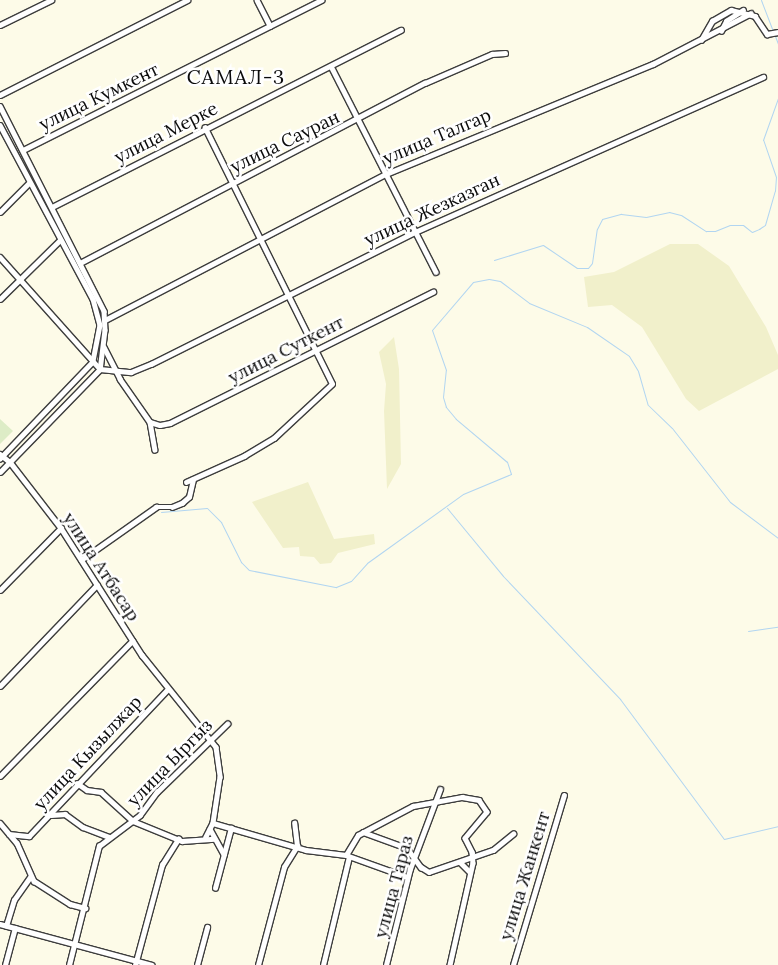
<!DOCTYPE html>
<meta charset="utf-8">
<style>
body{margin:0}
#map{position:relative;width:778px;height:965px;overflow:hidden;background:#fdfbe8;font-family:Lora,serif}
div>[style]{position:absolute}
.farmland>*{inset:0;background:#f1f0cb}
.pitch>*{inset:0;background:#ddecc6}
.stream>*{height:1px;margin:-0.5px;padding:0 0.5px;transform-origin:0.5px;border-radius:0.5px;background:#b1d5f1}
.roads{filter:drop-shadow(1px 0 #3d3d3d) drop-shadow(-1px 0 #3d3d3d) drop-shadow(0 1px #3d3d3d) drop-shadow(0 -1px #3d3d3d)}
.minor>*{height:4.5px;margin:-2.25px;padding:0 2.25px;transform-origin:2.25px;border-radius:2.25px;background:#fff}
span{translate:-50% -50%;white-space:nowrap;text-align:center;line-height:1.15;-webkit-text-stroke:5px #fff;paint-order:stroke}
.street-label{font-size:18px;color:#0a0a0a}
.quarter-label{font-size:20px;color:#0a0a0a;letter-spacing:1px}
</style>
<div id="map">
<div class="farmland">
<i style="clip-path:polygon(670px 244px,698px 244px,729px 266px,766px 327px,778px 355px,778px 369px,699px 411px,686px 399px,642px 327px,612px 305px,588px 307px,584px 277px,614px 272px)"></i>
<i style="clip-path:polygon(394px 337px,399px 369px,401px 464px,387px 489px,384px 411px,386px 384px,379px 352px)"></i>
<i style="clip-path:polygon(308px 482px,334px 539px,374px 534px,375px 544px,338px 553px,331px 563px,320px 564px,314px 557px,300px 556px,299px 547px,283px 548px,252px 502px)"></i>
</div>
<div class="pitch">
<i style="clip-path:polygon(0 419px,13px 431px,0 444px)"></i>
</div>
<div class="stream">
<i style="left:761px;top:0;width:34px;rotate:69deg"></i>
<i style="left:775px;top:36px;width:9px;rotate:69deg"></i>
<i style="left:494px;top:260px;width:51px;rotate:-17deg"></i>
<i style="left:543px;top:245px;width:41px;rotate:34.1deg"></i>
<i style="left:577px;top:268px;width:11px"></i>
<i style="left:588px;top:268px;width:6px;rotate:-51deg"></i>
<i style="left:592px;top:263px;width:34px;rotate:-82deg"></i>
<i style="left:597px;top:229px;width:11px;rotate:-63deg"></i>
<i style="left:602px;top:219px;width:20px;rotate:-15deg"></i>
<i style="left:621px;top:214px;width:25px;rotate:7deg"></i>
<i style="left:646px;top:217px;width:24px;rotate:-12deg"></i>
<i style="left:669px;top:212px;width:12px;rotate:14deg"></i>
<i style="left:681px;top:215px;width:30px;rotate:33deg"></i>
<i style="left:706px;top:231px;width:9px"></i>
<i style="left:715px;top:231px;width:16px;rotate:-22deg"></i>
<i style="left:730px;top:225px;width:13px"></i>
<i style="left:743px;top:225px;width:11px;rotate:38deg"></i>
<i style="left:752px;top:232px;width:8px;rotate:-23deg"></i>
<i style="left:759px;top:229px;width:7px;rotate:-34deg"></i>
<i style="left:765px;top:225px;width:35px;rotate:-74deg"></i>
<i style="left:775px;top:191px;width:14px;rotate:-86deg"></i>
<i style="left:776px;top:177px;width:39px;rotate:-109deg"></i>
<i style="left:763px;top:140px;width:45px;rotate:-70.3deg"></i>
<i style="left:447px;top:508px;width:88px;rotate:50.5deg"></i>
<i style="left:503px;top:576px;width:170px;rotate:46.4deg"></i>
<i style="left:620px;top:699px;width:174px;rotate:53.4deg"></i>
<i style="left:724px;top:839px;width:56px;rotate:-13.5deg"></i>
<i style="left:161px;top:512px;width:46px;rotate:-5deg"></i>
<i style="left:207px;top:508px;width:20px;rotate:45deg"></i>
<i style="left:221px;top:522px;width:45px;rotate:63.4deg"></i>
<i style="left:241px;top:562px;width:11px;rotate:45deg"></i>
<i style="left:249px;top:570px;width:89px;rotate:11.1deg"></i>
<i style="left:336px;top:587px;width:16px;rotate:-22deg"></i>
<i style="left:351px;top:581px;width:24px;rotate:-48deg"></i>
<i style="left:367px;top:563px;width:118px;rotate:-35.7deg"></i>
<i style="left:463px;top:494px;width:52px;rotate:-22.6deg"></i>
<i style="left:511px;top:474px;width:13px;rotate:-108deg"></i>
<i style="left:507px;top:462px;width:67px;rotate:-139.9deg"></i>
<i style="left:456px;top:419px;width:16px;rotate:-130deg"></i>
<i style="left:446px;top:407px;width:10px;rotate:-107deg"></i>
<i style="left:443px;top:397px;width:27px;rotate:-84deg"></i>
<i style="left:446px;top:370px;width:42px;rotate:-109.3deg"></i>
<i style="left:432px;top:330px;width:63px;rotate:-49.5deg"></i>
<i style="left:473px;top:282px;width:16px;rotate:-11deg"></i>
<i style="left:489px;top:279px;width:11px;rotate:10deg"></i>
<i style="left:500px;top:281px;width:36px;rotate:37deg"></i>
<i style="left:529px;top:303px;width:63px;rotate:22.5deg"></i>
<i style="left:587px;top:327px;width:51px;rotate:34.6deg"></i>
<i style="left:629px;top:356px;width:17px;rotate:59deg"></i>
<i style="left:638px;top:371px;width:35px;rotate:74deg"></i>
<i style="left:648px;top:405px;width:33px;rotate:44deg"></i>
<i style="left:672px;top:428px;width:94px;rotate:51.9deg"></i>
<i style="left:730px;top:502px;width:60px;rotate:36.9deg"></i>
<i style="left:748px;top:631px;width:30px;rotate:-8deg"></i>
</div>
<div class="roads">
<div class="minor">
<i style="left:257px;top:0;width:29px;rotate:63deg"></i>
<i style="left:0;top:25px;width:57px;rotate:-26.1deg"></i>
<i style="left:721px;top:31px;width:11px;rotate:-63deg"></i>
<i style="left:726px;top:21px;width:20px;rotate:-33deg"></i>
<i style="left:701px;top:40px;width:22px;rotate:-60deg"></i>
<i style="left:712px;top:21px;width:22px;rotate:-30deg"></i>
<i style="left:731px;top:10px;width:25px;rotate:14deg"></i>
<i style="left:755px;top:16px;width:22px;rotate:56deg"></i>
<i style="left:767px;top:34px;width:11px;rotate:-10deg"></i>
<i style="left:331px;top:66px;width:231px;rotate:63deg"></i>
<i style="left:0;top:95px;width:210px;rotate:-26.9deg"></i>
<i style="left:0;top:106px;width:230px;rotate:63.1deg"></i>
<i style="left:104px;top:311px;width:19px;rotate:87deg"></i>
<i style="left:105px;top:330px;width:39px;rotate:97deg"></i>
<i style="left:0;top:125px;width:197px;rotate:61.9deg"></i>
<i style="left:93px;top:299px;width:27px;rotate:75deg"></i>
<i style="left:100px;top:325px;width:38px;rotate:101deg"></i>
<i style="left:93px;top:362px;width:134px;rotate:133.8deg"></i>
<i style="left:23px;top:150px;width:334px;rotate:-26.7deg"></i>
<i style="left:52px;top:207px;width:391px;rotate:-26.9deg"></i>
<i style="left:0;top:212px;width:41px;rotate:-45deg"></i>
<i style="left:0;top:257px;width:150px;rotate:48.2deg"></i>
<i style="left:80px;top:263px;width:389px;rotate:-27.6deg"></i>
<i style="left:425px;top:83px;width:73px;rotate:-23.4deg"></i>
<i style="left:492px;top:54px;width:13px;rotate:-4deg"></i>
<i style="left:0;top:299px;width:84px;rotate:-44.5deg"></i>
<i style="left:105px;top:320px;width:317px;rotate:-27.5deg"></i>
<i style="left:386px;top:174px;width:289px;rotate:-22.4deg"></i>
<i style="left:653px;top:64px;width:110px;rotate:-27.5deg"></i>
<i style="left:104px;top:347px;width:36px;rotate:63deg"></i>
<i style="left:120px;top:379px;width:52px;rotate:55.1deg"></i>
<i style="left:150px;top:422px;width:28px;rotate:80deg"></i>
<i style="left:100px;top:369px;width:31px;rotate:6deg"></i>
<i style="left:131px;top:372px;width:22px;rotate:-22deg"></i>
<i style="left:151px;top:364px;width:295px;rotate:-26.6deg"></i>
<i style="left:415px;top:232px;width:381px;rotate:-24deg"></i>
<i style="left:150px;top:422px;width:10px;rotate:17deg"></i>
<i style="left:160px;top:425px;width:10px;rotate:-11deg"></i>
<i style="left:170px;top:423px;width:294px;rotate:-26.5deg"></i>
<i style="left:0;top:454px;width:13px;rotate:39deg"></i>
<i style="left:10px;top:462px;width:83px;rotate:52.3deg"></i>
<i style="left:61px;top:528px;width:151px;rotate:57.5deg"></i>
<i style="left:142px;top:655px;width:118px;rotate:51.2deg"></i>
<i style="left:216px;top:747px;width:30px;rotate:82deg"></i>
<i style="left:220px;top:777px;width:47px;rotate:98.7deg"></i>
<i style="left:213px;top:823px;width:16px;rotate:117deg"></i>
<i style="left:0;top:472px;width:144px;rotate:-45.8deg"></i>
<i style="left:186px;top:482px;width:64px;rotate:-24.1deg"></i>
<i style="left:244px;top:456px;width:35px;rotate:-31deg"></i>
<i style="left:274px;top:438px;width:79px;rotate:-43deg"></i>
<i style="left:332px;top:384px;width:286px;rotate:-116.4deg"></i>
<i style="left:81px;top:560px;width:92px;rotate:-35.2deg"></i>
<i style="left:156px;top:507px;width:16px"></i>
<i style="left:172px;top:507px;width:11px;rotate:-22deg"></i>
<i style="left:182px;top:503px;width:9px;rotate:-41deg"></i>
<i style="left:189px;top:497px;width:18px;rotate:-77deg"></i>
<i style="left:0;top:590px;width:87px;rotate:-45.5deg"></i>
<i style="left:0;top:686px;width:140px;rotate:-46.2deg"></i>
<i style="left:0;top:776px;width:189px;rotate:-45.6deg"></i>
<i style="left:77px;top:783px;width:12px;rotate:35deg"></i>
<i style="left:87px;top:790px;width:14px;rotate:8deg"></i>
<i style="left:101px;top:792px;width:43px;rotate:42.2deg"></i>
<i style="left:133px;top:821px;width:53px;rotate:22.2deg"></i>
<i style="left:182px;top:841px;width:32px;rotate:-4deg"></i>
<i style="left:51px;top:815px;width:14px;rotate:-4deg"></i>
<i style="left:65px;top:814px;width:22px;rotate:36deg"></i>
<i style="left:83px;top:827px;width:28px;rotate:21deg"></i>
<i style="left:0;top:823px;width:26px;rotate:50deg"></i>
<i style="left:17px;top:843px;width:42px;rotate:65.9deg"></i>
<i style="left:34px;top:881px;width:43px;rotate:32.6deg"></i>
<i style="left:70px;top:904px;width:16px;rotate:15deg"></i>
<i style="left:213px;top:823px;width:97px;rotate:16.2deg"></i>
<i style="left:306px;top:850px;width:40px;rotate:7.1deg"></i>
<i style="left:346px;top:855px;width:65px;rotate:19.8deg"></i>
<i style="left:210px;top:829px;width:29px;rotate:61deg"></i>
<i style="left:363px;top:832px;width:47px;rotate:20deg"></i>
<i style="left:407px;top:848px;width:24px;rotate:54deg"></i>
<i style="left:421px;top:867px;width:9px;rotate:32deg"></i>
<i style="left:429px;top:872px;width:68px;rotate:-19deg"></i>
<i style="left:493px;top:850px;width:26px;rotate:-39deg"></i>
<i style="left:9px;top:834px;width:20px;rotate:6deg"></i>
<i style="left:29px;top:836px;width:202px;rotate:-46.6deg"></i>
<i style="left:346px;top:855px;width:23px;rotate:-59deg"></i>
<i style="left:358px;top:835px;width:62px;rotate:-27.8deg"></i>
<i style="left:413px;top:806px;width:50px;rotate:-10.4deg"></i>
<i style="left:462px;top:797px;width:17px;rotate:10deg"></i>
<i style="left:479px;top:800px;width:14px;rotate:56deg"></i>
<i style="left:487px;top:812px;width:34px;rotate:130deg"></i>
<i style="left:465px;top:838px;width:16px;rotate:63deg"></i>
<i style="left:472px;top:852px;width:11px;rotate:85deg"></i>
<i style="left:473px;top:863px;width:105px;rotate:102.7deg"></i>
<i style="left:460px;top:862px;width:14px;rotate:45deg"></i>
<i style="left:215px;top:888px;width:62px;rotate:-75.1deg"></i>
<i style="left:0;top:924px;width:157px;rotate:15.1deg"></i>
<i style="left:6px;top:926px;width:27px;rotate:-73deg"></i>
<i style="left:14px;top:900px;width:29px;rotate:-55deg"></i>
<i style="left:5px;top:965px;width:38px;rotate:-75deg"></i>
<i style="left:69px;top:965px;width:123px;rotate:-75.9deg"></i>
<i style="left:99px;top:846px;width:51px;rotate:-37.1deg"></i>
<i style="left:140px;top:815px;width:29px;rotate:-54deg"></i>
<i style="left:157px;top:792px;width:98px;rotate:-44.2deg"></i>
<i style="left:135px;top:965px;width:104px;rotate:-74.9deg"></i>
<i style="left:162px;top:865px;width:31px;rotate:-58deg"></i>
<i style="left:197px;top:965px;width:39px;rotate:-75deg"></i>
<i style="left:258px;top:965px;width:101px;rotate:-75.1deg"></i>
<i style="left:284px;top:867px;width:25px;rotate:-58deg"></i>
<i style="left:297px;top:846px;width:23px;rotate:-97deg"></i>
<i style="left:323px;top:965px;width:111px;rotate:-76.5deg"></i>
<i style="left:386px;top:965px;width:99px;rotate:-76deg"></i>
<i style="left:410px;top:869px;width:85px;rotate:-69.4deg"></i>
<i style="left:513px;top:965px;width:177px;rotate:-73.3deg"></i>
</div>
</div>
<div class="street-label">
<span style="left:99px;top:97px;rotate:-26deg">улица Кумкент</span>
<span style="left:166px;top:133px;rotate:-27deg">улица Мерке</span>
<span style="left:437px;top:137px;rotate:-23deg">улица Талгар</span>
<span style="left:285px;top:142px;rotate:-26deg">улица Сауран</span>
<span style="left:432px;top:210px;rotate:-25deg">улица Жезказган</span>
<span style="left:286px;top:350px;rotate:-27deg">улица Суткент</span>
<span style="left:101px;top:567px;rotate:57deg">улица Атбасар</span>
<span style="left:88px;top:753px;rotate:-47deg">улица Кызылжар</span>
<span style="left:170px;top:763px;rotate:-46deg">улица Ыргыз</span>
<span style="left:525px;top:876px;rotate:-73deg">улица Жанкент</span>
<span style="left:394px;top:887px;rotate:-75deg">улица Тараз</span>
</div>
<div class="quarter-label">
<span style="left:236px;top:76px">САМАЛ-3</span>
</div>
</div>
